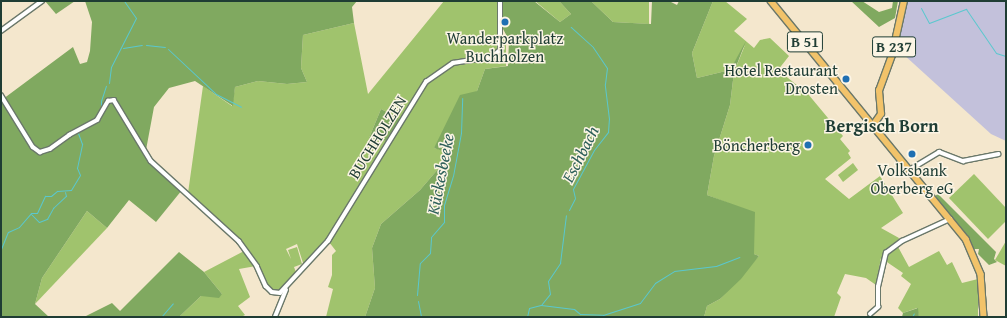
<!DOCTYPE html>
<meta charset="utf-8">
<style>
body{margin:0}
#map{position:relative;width:1007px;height:318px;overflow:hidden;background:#f4e7cd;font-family:"Gentium Book Plus",serif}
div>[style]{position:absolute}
.industrial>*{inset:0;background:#c3c1db}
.green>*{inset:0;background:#a0c36d}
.forest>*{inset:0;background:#80a960}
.stream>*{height:1px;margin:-0.5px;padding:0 0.5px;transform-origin:0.5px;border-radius:0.5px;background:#5ac8ce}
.roads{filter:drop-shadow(1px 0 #6a786a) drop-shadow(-1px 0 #6a786a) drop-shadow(0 1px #6a786a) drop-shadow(0 -1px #6a786a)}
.street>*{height:3.5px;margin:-1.75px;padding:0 1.75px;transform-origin:1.75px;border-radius:1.75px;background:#fff}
.primary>*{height:5.5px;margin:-2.75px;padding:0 2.75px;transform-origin:2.75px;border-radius:2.75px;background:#f2c36a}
.dots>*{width:11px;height:11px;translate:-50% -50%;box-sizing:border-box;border:2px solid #fcf5e5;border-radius:50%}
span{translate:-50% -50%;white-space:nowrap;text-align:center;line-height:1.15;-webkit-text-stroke:3px #fcf5e5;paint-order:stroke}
.shield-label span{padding:1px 3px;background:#fcf5e5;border:1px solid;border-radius:3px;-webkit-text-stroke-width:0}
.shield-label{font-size:15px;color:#1f3d34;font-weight:700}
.poi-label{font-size:16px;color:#1f3d34}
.right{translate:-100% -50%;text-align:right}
.street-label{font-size:16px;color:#1f3d34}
.water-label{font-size:17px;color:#2e605a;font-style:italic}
.quarter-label{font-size:18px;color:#1f3d34;font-weight:700}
.frame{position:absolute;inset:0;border:2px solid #1f3d34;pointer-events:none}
</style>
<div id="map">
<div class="industrial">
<i style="clip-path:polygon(902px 1px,1006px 1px,1006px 141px,991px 134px,892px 44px)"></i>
</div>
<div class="green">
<i style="clip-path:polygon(444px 1px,498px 1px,500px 28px,497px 51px,486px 56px,456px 60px,441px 68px,425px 81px,400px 119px,381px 109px,369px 138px,386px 141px,330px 235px,304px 266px,297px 244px,286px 249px,291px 259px,288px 250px,297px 247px,302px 264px,294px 267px,297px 275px,281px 291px,273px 291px,267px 286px,247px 249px,188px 193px,203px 86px,232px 106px,235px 87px,258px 81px,287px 84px,307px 82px,301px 68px,303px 35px,354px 23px,368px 94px)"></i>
<i style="clip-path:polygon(535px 1px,559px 1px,571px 14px,560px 22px)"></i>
<i style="clip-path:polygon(591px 1px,649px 1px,649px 24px,613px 22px)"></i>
<i style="clip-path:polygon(713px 1px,725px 1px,747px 19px,734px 31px,754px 48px,760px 40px,770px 38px,789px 56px,778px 70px,808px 94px,843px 136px,840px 139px,850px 151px,848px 153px,851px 158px,825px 179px,849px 199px,880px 176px,903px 213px,881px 228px,899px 238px,897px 245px,909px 267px,939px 251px,947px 265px,952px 262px,962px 283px,978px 279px,978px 317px,919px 317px,917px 308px,903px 313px,898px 308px,911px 284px,901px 276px,903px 273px,881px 258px,876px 285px,866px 278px,845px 274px,837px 293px,841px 297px,834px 317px,704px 317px,707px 306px,720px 299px,759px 256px,754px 254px,728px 203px,707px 195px,714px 156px,730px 105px,734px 72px,745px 45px,730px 70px,697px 78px,692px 53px)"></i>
<i style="clip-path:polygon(503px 36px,506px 43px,506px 66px,485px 69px,477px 91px,434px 148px,452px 153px,420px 190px,381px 224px,372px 248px,375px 288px,365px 317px,326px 317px,333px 289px,328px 287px,332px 275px,332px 255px,336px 251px,329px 242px,427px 82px,454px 64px,496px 57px,501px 51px)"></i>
<i style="clip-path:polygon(853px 163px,858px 170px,843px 182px,838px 175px)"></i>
<i style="clip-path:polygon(974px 174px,1006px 208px,1006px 221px,988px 239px,949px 198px)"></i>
<i style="clip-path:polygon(87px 211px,107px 228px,35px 304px,42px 278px)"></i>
<i style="clip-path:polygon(1006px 241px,1006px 266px,995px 260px)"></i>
<i style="clip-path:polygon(246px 250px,256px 266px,239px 269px,250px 297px,238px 306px,245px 315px,241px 317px,179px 317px,201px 296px,222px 294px,204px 272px)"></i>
</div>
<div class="forest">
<i style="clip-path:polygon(45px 1px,75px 1px,56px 14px)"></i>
<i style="clip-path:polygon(85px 1px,357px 1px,352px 7px,354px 23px,303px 35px,301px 68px,307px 82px,287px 84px,258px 81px,235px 87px,233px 106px,195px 81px,169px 88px,154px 107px,146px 150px,148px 159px,182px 190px,156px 222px,129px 200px,107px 228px,87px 211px,42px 278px,35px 304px,49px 317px,1px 317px,1px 97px,3px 99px,73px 47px,80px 64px,87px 62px,90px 51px,92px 22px)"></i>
<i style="clip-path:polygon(501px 1px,534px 1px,560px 22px,571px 14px,559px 1px,591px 1px,613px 22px,651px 24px,652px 1px,669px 1px,677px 5px,679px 1px,713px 1px,692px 53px,697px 78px,730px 70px,746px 41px,734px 72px,730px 105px,714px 156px,707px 195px,755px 212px,754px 254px,759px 256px,741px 279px,720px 299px,707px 306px,704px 317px,365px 317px,375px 288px,372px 248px,381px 224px,420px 190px,451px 154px,434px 148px,460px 95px,477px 91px,485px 69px,508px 66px,509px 40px,503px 29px)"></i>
<i style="clip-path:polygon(851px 1px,862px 1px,879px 12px,892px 8px,893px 1px,898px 1px,895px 18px,879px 27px)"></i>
<i style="clip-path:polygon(381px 109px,400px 119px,386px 141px,369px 138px)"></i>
<i style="clip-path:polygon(938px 194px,996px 252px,994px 259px,997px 262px,989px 265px,978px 254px,979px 249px,972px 249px,935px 196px)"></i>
<i style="clip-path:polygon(179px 252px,204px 272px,222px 294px,219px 298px,201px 296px,179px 317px,84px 317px,112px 303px,120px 311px)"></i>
<i style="clip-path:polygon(918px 308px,919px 317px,902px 317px,903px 313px)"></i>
</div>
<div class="stream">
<i style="left:921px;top:8px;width:17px;rotate:62deg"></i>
<i style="left:929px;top:23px;width:40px;rotate:-21deg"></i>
<i style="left:966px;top:9px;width:53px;rotate:55.7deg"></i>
<i style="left:996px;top:53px;width:10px;rotate:17deg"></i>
<i style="left:146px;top:45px;width:19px;rotate:6deg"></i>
<i style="left:123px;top:48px;width:19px;rotate:-9deg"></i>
<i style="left:168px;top:49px;width:66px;rotate:43.2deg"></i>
<i style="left:216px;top:94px;width:28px;rotate:27deg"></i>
<i style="left:109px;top:83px;width:16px;rotate:-83deg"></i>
<i style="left:111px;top:67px;width:55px;rotate:-63deg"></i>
<i style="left:136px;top:18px;width:21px;rotate:-125deg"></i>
<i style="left:94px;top:120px;width:14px;rotate:-60deg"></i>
<i style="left:101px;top:108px;width:7px;rotate:-90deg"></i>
<i style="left:101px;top:101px;width:16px;rotate:-72deg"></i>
<i style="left:75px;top:129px;width:18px;rotate:-27deg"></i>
<i style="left:569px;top:210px;width:13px;rotate:-63deg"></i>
<i style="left:575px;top:198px;width:9px;rotate:-103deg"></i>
<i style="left:573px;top:189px;width:44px;rotate:-61.7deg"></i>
<i style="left:594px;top:150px;width:23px;rotate:-52deg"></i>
<i style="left:608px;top:132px;width:13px;rotate:-86deg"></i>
<i style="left:609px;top:119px;width:35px;rotate:-97deg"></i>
<i style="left:605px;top:84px;width:16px;rotate:-83deg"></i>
<i style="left:607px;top:68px;width:25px;rotate:-124deg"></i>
<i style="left:593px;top:47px;width:30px;rotate:-138deg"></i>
<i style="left:31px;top:214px;width:11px;rotate:45deg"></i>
<i style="left:39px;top:222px;width:9px;rotate:-21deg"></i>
<i style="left:47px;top:219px;width:13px;rotate:-61deg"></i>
<i style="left:53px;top:208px;width:18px;rotate:-43deg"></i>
<i style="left:66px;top:196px;width:4px;rotate:-104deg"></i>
<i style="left:1px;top:249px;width:18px;rotate:-68deg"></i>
<i style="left:8px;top:232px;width:12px;rotate:-24deg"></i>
<i style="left:19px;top:227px;width:18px;rotate:-49deg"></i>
<i style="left:31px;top:213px;width:6px"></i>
<i style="left:37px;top:213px;width:19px;rotate:-65deg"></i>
<i style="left:45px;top:196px;width:6px"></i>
<i style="left:51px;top:196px;width:8px;rotate:-40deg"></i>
<i style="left:57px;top:191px;width:14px;rotate:-4deg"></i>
<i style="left:71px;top:190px;width:17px;rotate:-59deg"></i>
<i style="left:80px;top:175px;width:8px;rotate:-113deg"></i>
<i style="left:77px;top:168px;width:25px;rotate:-78deg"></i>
<i style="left:82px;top:144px;width:12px;rotate:-110deg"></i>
<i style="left:417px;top:295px;width:32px;rotate:-85deg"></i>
<i style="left:420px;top:263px;width:14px;rotate:-45deg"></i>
<i style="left:430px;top:253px;width:16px;rotate:-86deg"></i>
<i style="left:431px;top:237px;width:20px;rotate:-49deg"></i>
<i style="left:444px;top:222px;width:17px;rotate:-90deg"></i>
<i style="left:444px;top:205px;width:30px;rotate:-73deg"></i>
<i style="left:453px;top:176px;width:44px;rotate:-79.5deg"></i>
<i style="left:461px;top:133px;width:35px;rotate:-88deg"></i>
<i style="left:418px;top:301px;width:16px;rotate:79deg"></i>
<i style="left:541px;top:305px;width:33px;rotate:7deg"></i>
<i style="left:574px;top:309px;width:8px;rotate:40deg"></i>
<i style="left:580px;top:314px;width:23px;rotate:2deg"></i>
<i style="left:603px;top:315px;width:39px;rotate:-18deg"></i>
<i style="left:640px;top:303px;width:25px;rotate:-53deg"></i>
<i style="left:655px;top:283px;width:22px;rotate:-32deg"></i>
<i style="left:674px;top:271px;width:42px;rotate:-6.8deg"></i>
<i style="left:716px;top:266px;width:25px;rotate:-21deg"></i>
<i style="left:161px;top:317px;width:18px;rotate:-49deg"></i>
<i style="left:527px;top:317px;width:9px;rotate:-77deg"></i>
<i style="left:529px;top:308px;width:12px;rotate:-14deg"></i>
<i style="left:541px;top:305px;width:14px;rotate:-51deg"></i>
<i style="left:550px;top:294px;width:13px;rotate:-99deg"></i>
<i style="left:548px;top:281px;width:22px;rotate:-56deg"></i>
<i style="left:560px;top:263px;width:48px;rotate:-82.9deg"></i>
<i style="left:912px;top:317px;width:4px;rotate:-63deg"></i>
</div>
<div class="roads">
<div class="street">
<i style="left:1px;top:31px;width:51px;rotate:-36.2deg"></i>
<i style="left:1px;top:95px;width:61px;rotate:58.4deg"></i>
<i style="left:33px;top:147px;width:9px;rotate:36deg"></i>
<i style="left:40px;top:152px;width:10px;rotate:-17deg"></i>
<i style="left:50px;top:149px;width:24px;rotate:-36deg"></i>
<i style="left:69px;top:135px;width:32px;rotate:-28deg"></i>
<i style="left:97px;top:120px;width:22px;rotate:-60deg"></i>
<i style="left:108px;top:101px;width:6px;rotate:-9deg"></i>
<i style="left:114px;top:100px;width:71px;rotate:58.8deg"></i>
<i style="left:151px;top:161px;width:119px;rotate:42.3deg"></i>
<i style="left:239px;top:241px;width:31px;rotate:54deg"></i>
<i style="left:257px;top:266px;width:22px;rotate:66deg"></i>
<i style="left:266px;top:286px;width:8px;rotate:45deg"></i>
<i style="left:272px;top:292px;width:8px;rotate:7deg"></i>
<i style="left:280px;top:293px;width:71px;rotate:-47.3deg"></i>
<i style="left:328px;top:241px;width:187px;rotate:-58.4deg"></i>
<i style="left:426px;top:82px;width:33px;rotate:-35deg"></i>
<i style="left:453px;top:63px;width:39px;rotate:-9deg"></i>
<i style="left:492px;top:57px;width:11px;rotate:-41deg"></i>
<i style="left:500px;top:50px;width:49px;rotate:-90deg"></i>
<i style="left:911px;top:169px;width:33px;rotate:-31deg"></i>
<i style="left:939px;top:152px;width:26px;rotate:21deg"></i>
<i style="left:963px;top:161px;width:36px;rotate:-11deg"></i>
<i style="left:870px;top:314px;width:11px;rotate:-41deg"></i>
<i style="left:878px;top:307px;width:20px;rotate:-90deg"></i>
<i style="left:878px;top:287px;width:35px;rotate:-77deg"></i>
<i style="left:886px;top:253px;width:20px;rotate:-37deg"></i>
<i style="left:902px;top:241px;width:53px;rotate:-24.6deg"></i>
<i style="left:275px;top:317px;width:29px;rotate:-68deg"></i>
</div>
<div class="primary">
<i style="left:771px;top:1px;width:308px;rotate:50.7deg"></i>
<i style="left:966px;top:239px;width:38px;rotate:67deg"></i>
<i style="left:981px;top:274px;width:43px;rotate:86deg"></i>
<i style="left:874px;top:124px;width:12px;rotate:-55deg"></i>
<i style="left:881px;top:114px;width:23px;rotate:-95deg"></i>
<i style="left:879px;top:91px;width:38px;rotate:-70deg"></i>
<i style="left:892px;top:55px;width:55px;rotate:-77.5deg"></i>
</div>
</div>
<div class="dots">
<i style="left:505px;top:22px;background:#1f6fb2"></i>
<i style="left:846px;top:79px;background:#1f6fb2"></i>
<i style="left:808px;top:145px;background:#1f6fb2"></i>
<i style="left:912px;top:154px;background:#1f6fb2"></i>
</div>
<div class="shield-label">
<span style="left:805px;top:42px">B 51</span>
<span style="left:894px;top:47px">B 237</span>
</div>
<div class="poi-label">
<span style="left:505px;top:47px">Wanderparkplatz<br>Buchholzen</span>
<span class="right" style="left:838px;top:79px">Hotel Restaurant<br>Drosten</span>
<span class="right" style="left:800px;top:145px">Böncherberg</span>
<span style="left:912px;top:179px">Volksbank<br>Oberberg eG</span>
</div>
<div class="street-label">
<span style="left:377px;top:137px;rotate:-58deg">BUCHHOLZEN</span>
</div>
<div class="water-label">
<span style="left:580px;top:154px;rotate:-63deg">Eschbach</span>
<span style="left:440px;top:174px;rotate:-79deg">Kückesbeeke</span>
</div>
<div class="quarter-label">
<span style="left:882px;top:126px">Bergisch Born</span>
</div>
<div class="frame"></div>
</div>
